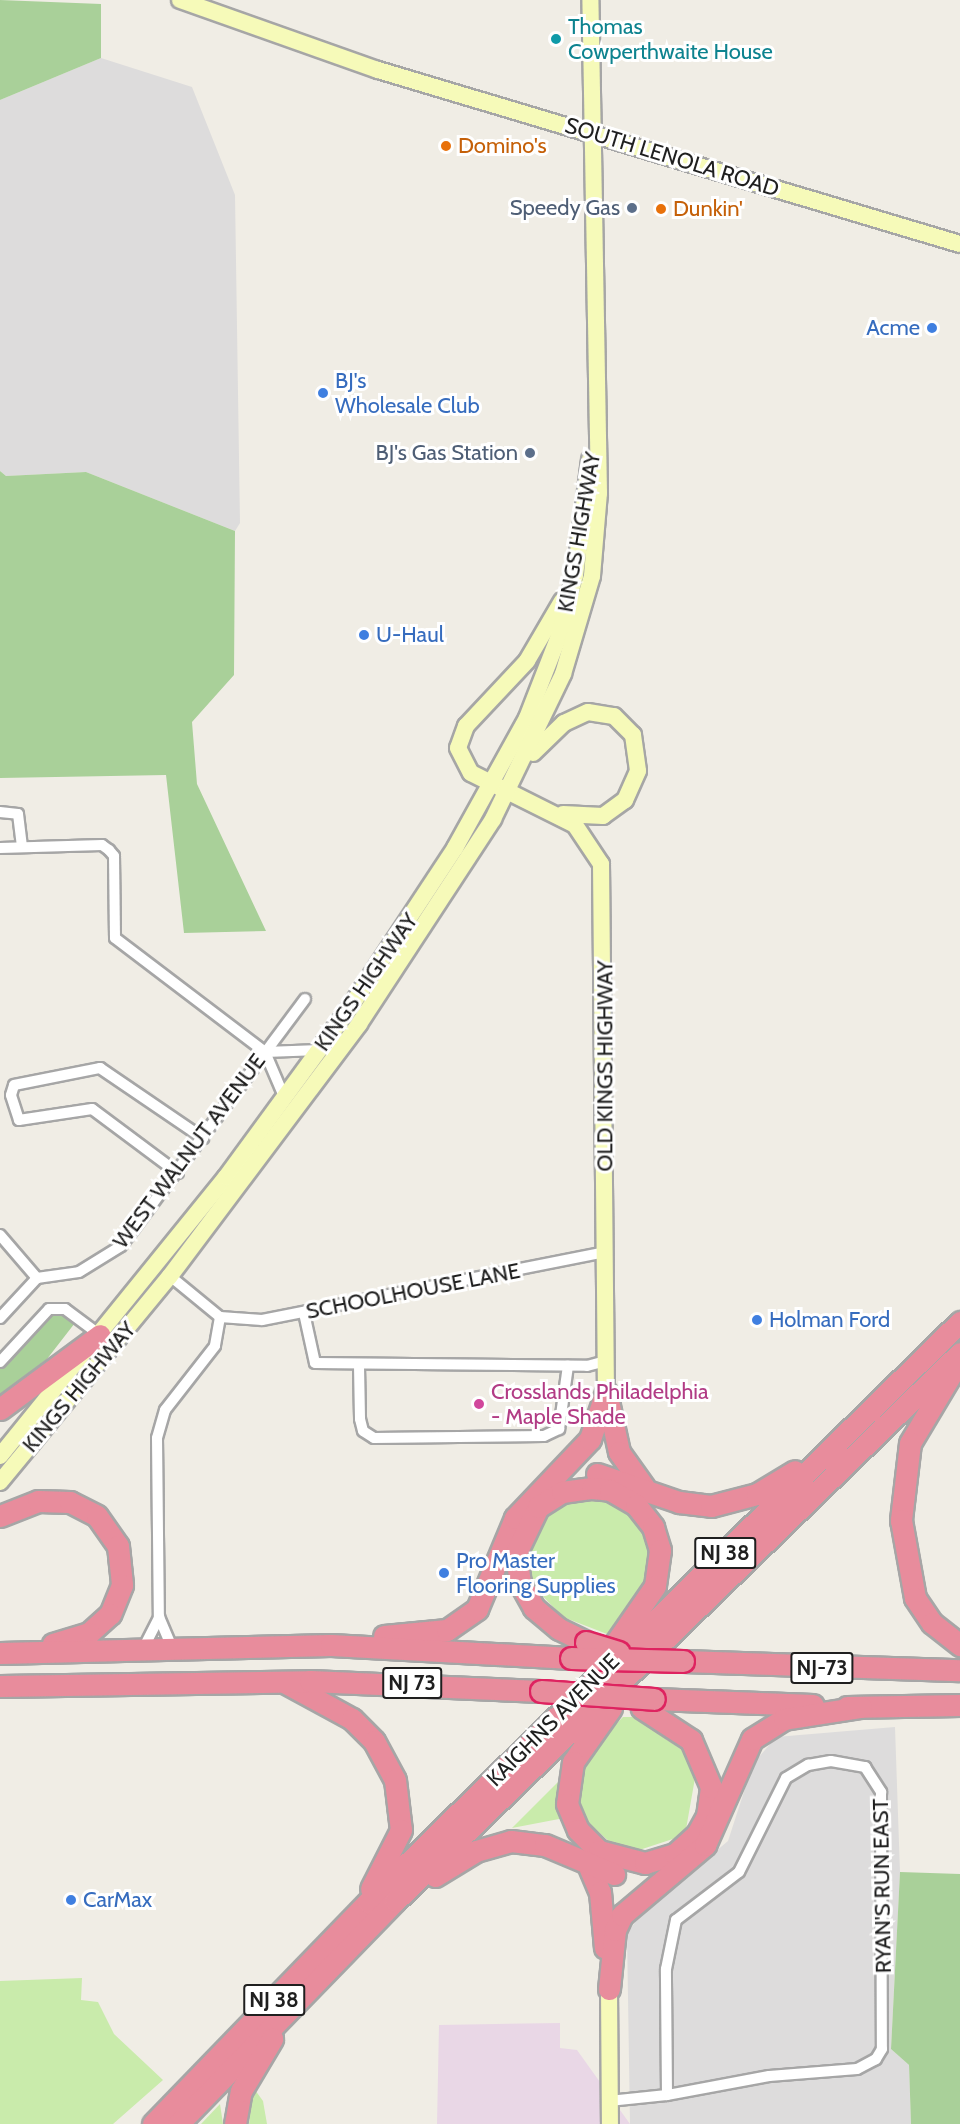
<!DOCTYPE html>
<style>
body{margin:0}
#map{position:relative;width:960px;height:2124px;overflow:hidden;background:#f0ede5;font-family:Cabin,sans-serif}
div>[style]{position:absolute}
.residential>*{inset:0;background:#dddcdc}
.industrial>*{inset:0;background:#e9d7e6}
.grass>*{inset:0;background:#c9ebab}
.forest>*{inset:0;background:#a9d099}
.roads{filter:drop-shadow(2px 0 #a6a6a6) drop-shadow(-2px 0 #a6a6a6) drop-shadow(0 2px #a6a6a6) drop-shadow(0 -2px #a6a6a6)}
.street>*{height:10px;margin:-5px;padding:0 5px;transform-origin:5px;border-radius:5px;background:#fff}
.secondary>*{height:16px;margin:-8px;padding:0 8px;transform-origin:8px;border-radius:8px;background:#f6fab9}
.highway>*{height:21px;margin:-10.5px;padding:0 10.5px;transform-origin:10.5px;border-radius:10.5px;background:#e88c9c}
.bridges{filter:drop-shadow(2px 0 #de2360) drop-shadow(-2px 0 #de2360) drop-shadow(0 2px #de2360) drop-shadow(0 -2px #de2360)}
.highway-bridge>*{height:21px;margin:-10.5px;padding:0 10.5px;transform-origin:10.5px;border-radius:10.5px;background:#e88c9c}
.dots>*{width:16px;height:16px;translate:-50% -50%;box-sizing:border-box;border:3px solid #fff;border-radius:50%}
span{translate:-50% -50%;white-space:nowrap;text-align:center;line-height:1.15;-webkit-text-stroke:6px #fff;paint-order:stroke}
.shield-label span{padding:2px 4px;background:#fff;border:2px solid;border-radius:4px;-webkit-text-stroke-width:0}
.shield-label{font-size:21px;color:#1f1f1f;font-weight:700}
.culture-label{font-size:22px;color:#0d838f}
.left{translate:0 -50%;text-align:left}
.food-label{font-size:22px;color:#c56008}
.street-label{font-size:22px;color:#1f1f1f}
.service-label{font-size:22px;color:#4e5e75}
.right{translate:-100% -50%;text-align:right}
.shop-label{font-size:22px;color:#366cbe}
.hotel-label{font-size:22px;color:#b23c85}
</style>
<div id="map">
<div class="residential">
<i style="clip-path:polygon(101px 58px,192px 87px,235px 195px,240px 523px,235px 531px,86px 472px,6px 476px,0 471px,0 100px)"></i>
<i style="clip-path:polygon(895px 1727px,900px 1872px,891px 2049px,909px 2065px,911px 2124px,630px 2124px,627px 1934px,640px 1915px,728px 1841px,753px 1764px,776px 1737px)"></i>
</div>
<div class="industrial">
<i style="clip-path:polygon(560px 2023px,560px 2048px,577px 2050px,630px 2124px,437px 2124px,439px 2025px)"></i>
</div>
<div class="grass">
<i style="clip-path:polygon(572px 1496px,629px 1505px,654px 1544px,645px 1594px,607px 1634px,563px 1617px,528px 1581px,535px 1521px)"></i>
<i style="clip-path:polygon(623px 1717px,634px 1717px,698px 1761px,685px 1835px,624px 1855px,580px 1815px,512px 1828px)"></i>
<i style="clip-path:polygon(82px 1978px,81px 2000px,98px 2002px,114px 2034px,163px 2080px,113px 2124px,0 2124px,0 1981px)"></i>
<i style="clip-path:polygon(253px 2087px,263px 2101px,267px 2124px,249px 2124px)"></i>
<i style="clip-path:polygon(220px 2104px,223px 2124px,201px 2124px)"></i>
</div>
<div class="forest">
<i style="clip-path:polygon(0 0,101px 4px,101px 58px,0 100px)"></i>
<i style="clip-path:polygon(0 471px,6px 476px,86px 472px,235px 531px,234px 675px,192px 722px,197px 784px,266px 931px,184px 933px,166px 775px,0 778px)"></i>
<i style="clip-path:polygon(67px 1310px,78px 1319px,47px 1359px,18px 1382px,22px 1390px,0 1417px,0 1351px,39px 1312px)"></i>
<i style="clip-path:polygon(900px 1872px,960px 1874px,960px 2124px,911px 2124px,909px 2065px,891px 2049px)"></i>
</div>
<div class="roads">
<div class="street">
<i style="left:0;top:812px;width:18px;rotate:6deg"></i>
<i style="left:18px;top:814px;width:33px;rotate:83deg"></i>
<i style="left:0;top:848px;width:102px;rotate:-1.7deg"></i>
<i style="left:102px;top:845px;width:9px;rotate:36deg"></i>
<i style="left:109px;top:850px;width:8px;rotate:50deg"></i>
<i style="left:114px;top:856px;width:82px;rotate:89.3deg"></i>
<i style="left:115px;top:938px;width:188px;rotate:37.2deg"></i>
<i style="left:265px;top:1052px;width:51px;rotate:66.9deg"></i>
<i style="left:265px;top:1052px;width:55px;rotate:-2.1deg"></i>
<i style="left:178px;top:1173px;width:107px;rotate:-143.3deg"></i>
<i style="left:92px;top:1109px;width:74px;rotate:171.4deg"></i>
<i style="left:19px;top:1120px;width:26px;rotate:-108deg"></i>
<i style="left:11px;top:1095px;width:10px;rotate:-73deg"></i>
<i style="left:14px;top:1085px;width:88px;rotate:-11.2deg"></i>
<i style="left:100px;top:1068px;width:125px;rotate:34.2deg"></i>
<i style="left:0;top:1235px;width:57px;rotate:49.3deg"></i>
<i style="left:170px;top:1276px;width:65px;rotate:39.4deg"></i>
<i style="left:220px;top:1317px;width:29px;rotate:100deg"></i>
<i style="left:215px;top:1346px;width:81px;rotate:128deg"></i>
<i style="left:165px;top:1410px;width:29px;rotate:106deg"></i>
<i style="left:157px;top:1438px;width:179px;rotate:89.4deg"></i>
<i style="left:159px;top:1617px;width:34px;rotate:67deg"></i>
<i style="left:304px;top:1313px;width:51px;rotate:77.6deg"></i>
<i style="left:315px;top:1363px;width:272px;rotate:0.6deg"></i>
<i style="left:587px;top:1366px;width:20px;rotate:-15deg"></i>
<i style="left:220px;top:1317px;width:42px;rotate:4.1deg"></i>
<i style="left:262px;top:1320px;width:351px;rotate:-11.2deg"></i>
<i style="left:0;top:1318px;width:54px;rotate:-47.2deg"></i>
<i style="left:37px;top:1278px;width:42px;rotate:-8.1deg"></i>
<i style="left:79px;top:1272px;width:49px;rotate:-31.8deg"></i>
<i style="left:121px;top:1246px;width:308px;rotate:-53.3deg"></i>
<i style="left:0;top:1362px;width:72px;rotate:-47.2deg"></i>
<i style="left:49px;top:1309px;width:16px"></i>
<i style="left:65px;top:1309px;width:44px;rotate:36.6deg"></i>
<i style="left:359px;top:1366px;width:53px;rotate:88.9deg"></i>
<i style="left:360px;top:1419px;width:12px;rotate:76deg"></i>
<i style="left:363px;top:1431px;width:13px;rotate:32deg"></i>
<i style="left:374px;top:1438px;width:170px;rotate:-0.7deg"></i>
<i style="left:544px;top:1436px;width:17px;rotate:-25deg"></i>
<i style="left:559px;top:1429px;width:64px;rotate:-81.9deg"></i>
<i style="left:143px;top:1649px;width:36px;rotate:-63deg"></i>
<i style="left:831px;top:1761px;width:35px;rotate:10deg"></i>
<i style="left:865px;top:1767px;width:30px;rotate:57deg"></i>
<i style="left:881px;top:1792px;width:257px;rotate:89.8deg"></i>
<i style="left:882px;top:2049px;width:12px;rotate:121deg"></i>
<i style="left:876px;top:2059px;width:21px;rotate:152deg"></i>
<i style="left:857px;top:2069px;width:88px;rotate:175.5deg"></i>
<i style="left:769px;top:2076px;width:104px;rotate:169.4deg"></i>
<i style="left:667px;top:2095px;width:126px;rotate:-90.5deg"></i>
<i style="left:666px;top:1969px;width:50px;rotate:-78.5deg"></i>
<i style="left:676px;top:1920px;width:79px;rotate:-37.3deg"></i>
<i style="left:739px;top:1872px;width:105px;rotate:-63.4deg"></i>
<i style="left:786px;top:1778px;width:26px;rotate:-31deg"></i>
<i style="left:808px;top:1765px;width:23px;rotate:-10deg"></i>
<i style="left:609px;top:2101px;width:58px;rotate:-5.9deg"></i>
</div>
<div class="secondary">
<i style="left:180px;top:0;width:210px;rotate:19.5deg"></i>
<i style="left:378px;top:70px;width:607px;rotate:16.65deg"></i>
<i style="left:562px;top:601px;width:69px;rotate:120.3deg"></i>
<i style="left:527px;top:661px;width:89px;rotate:133.2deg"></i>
<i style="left:466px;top:726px;width:23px;rotate:110deg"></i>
<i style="left:458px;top:748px;width:28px;rotate:63deg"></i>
<i style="left:471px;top:773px;width:116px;rotate:26.6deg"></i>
<i style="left:575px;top:825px;width:47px;rotate:56.3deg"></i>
<i style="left:601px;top:864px;width:528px;rotate:89.46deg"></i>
<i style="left:533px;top:753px;width:43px;rotate:-44.1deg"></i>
<i style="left:564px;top:723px;width:26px;rotate:-25deg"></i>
<i style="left:588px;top:712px;width:26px;rotate:9deg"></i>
<i style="left:614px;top:716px;width:27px;rotate:45deg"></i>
<i style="left:633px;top:735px;width:36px;rotate:82deg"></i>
<i style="left:638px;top:771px;width:32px;rotate:114deg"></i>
<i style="left:625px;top:800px;width:27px;rotate:144deg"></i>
<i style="left:603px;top:816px;width:40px;rotate:-177.1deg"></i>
<i style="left:0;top:1456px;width:359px;rotate:-51deg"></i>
<i style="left:226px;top:1177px;width:208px;rotate:-53.8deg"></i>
<i style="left:349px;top:1009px;width:193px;rotate:-56.6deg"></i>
<i style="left:455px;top:848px;width:149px;rotate:-61deg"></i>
<i style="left:527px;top:718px;width:88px;rotate:-68.7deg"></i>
<i style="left:559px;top:636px;width:63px;rotate:-75.3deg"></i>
<i style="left:575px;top:575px;width:116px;rotate:-82.6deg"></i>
<i style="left:0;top:1482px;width:267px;rotate:-50.5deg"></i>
<i style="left:170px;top:1276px;width:315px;rotate:-53.1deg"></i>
<i style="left:359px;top:1024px;width:245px;rotate:-56.8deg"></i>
<i style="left:493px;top:819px;width:161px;rotate:-64.2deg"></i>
<i style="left:563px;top:674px;width:102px;rotate:-73.5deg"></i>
<i style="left:592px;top:576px;width:83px;rotate:-85.2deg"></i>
<i style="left:599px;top:493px;width:493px;rotate:-91deg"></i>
<i style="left:609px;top:1989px;width:135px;rotate:89.6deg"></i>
</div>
<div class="highway">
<i style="left:953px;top:1371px;width:84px;rotate:120.8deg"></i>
<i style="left:910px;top:1443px;width:78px;rotate:96.7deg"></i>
<i style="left:901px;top:1520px;width:79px;rotate:79.8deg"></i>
<i style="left:915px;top:1598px;width:30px;rotate:56deg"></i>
<i style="left:932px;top:1623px;width:36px;rotate:38deg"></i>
<i style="left:608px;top:1401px;width:52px;rotate:77.8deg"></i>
<i style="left:619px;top:1452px;width:43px;rotate:54.5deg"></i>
<i style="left:0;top:1409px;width:124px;rotate:-36.5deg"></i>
<i style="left:597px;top:1474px;width:87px;rotate:18.9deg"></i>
<i style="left:679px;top:1502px;width:32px;rotate:7deg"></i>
<i style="left:711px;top:1506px;width:48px;rotate:-14.6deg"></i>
<i style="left:757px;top:1494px;width:44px;rotate:-31.2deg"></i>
<i style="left:0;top:1516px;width:41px;rotate:-21.5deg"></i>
<i style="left:38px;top:1501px;width:32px;rotate:2deg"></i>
<i style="left:70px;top:1502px;width:30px;rotate:27deg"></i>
<i style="left:97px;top:1516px;width:37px;rotate:55deg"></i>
<i style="left:118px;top:1546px;width:39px;rotate:84deg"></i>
<i style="left:122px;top:1585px;width:31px;rotate:112deg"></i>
<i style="left:110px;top:1614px;width:28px;rotate:138deg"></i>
<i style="left:89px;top:1633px;width:38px;rotate:163deg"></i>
<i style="left:384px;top:1636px;width:63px;rotate:-5.4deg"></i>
<i style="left:447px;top:1630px;width:37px;rotate:-35deg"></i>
<i style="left:477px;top:1609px;width:99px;rotate:-67.3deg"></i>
<i style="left:515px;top:1518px;width:109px;rotate:-46.5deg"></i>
<i style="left:590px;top:1439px;width:50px;rotate:-71.2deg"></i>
<i style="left:586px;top:1642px;width:30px;rotate:-154deg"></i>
<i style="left:559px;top:1629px;width:33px;rotate:-140deg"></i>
<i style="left:534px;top:1608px;width:29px;rotate:-119deg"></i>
<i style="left:520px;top:1583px;width:30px;rotate:-98deg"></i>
<i style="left:516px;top:1553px;width:51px;rotate:-64.4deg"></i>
<i style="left:538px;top:1507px;width:28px;rotate:-32deg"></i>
<i style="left:562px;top:1492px;width:30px;rotate:-8deg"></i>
<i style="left:592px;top:1488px;width:18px;rotate:6deg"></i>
<i style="left:610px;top:1490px;width:30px;rotate:30deg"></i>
<i style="left:636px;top:1505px;width:28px;rotate:52deg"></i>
<i style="left:653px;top:1527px;width:24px;rotate:73deg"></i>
<i style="left:660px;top:1550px;width:36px;rotate:98deg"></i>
<i style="left:655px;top:1586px;width:79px;rotate:124.7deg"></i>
<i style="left:0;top:1653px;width:331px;rotate:-1.4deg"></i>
<i style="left:331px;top:1645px;width:240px;rotate:3.1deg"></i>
<i style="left:683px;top:1661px;width:277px;rotate:1.9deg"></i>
<i style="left:286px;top:1683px;width:75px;rotate:28.6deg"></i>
<i style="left:352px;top:1719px;width:31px;rotate:45deg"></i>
<i style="left:374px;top:1741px;width:44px;rotate:61.7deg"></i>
<i style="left:395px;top:1780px;width:50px;rotate:83.2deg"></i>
<i style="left:401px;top:1830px;width:66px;rotate:117deg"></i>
<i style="left:0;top:1686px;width:310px;rotate:-0.9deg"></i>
<i style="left:310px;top:1681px;width:231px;rotate:2.5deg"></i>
<i style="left:654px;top:1699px;width:159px;rotate:2.2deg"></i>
<i style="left:847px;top:1707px;width:113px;rotate:-1deg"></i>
<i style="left:611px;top:1708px;width:66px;rotate:125.1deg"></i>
<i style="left:573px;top:1762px;width:42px;rotate:98.1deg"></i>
<i style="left:567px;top:1804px;width:28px;rotate:67deg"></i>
<i style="left:578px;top:1830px;width:30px;rotate:45deg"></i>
<i style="left:599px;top:1851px;width:48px;rotate:14.6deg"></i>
<i style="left:645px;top:1863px;width:31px;rotate:-17deg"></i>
<i style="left:675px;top:1854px;width:30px;rotate:-42deg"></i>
<i style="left:697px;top:1834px;width:21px;rotate:-61deg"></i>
<i style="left:707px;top:1816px;width:29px;rotate:-82deg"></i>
<i style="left:711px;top:1787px;width:51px;rotate:-113.1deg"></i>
<i style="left:691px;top:1740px;width:59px;rotate:-146.9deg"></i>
<i style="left:587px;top:1862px;width:33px;rotate:67deg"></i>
<i style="left:600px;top:1892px;width:56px;rotate:84.9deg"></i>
<i style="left:435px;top:1876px;width:48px;rotate:-31.4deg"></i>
<i style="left:476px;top:1851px;width:36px;rotate:-16deg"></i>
<i style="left:511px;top:1841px;width:34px;rotate:7deg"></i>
<i style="left:545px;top:1845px;width:75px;rotate:22.8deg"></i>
<i style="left:609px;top:1989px;width:59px;rotate:-84.2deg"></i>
<i style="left:615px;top:1930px;width:17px;rotate:-65deg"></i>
<i style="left:622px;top:1915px;width:109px;rotate:-40.1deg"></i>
<i style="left:705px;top:1845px;width:116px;rotate:-66.1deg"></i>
<i style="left:752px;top:1739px;width:38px;rotate:-32deg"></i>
<i style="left:784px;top:1719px;width:78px;rotate:-8.9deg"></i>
<i style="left:153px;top:2124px;width:309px;rotate:-45.9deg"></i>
<i style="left:368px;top:1902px;width:829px;rotate:-44.41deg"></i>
<i style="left:178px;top:2124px;width:311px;rotate:-45.8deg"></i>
<i style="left:395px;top:1901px;width:787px;rotate:-44.12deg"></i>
<i style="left:235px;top:2124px;width:34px;rotate:-80deg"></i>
<i style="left:241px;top:2091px;width:61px;rotate:-59.2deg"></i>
</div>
</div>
<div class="bridges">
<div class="highway-bridge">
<i style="left:586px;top:1642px;width:34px;rotate:17deg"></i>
<i style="left:571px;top:1658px;width:112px;rotate:1.5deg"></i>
<i style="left:541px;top:1691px;width:113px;rotate:4deg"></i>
</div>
</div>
<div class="dots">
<i style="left:556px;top:39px;background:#0f9aa8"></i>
<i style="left:446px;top:146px;background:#e8710a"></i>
<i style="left:632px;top:208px;background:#5c6f8a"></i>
<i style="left:661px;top:209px;background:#e8710a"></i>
<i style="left:932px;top:328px;background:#3f7fe0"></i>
<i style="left:323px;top:393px;background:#3f7fe0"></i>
<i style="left:530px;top:453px;background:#5c6f8a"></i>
<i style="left:364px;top:635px;background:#3f7fe0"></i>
<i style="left:757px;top:1320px;background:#3f7fe0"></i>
<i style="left:479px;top:1404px;background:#d1479c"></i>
<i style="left:444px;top:1573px;background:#3f7fe0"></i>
<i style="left:71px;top:1900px;background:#3f7fe0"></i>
</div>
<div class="shield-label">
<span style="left:725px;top:1553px">NJ 38</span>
<span style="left:822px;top:1668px">NJ-73</span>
<span style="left:412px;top:1683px">NJ 73</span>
<span style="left:274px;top:2000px">NJ 38</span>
</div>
<div class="culture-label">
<span class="left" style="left:568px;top:39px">Thomas<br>Cowperthwaite House</span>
</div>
<div class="food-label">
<span class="left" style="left:458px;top:146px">Domino's</span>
<span class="left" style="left:673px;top:209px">Dunkin'</span>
</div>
<div class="street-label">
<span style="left:672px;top:157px;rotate:17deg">SOUTH LENOLA ROAD</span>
<span style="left:579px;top:532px;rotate:-80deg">KINGS HIGHWAY</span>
<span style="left:366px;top:982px;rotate:-55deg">KINGS HIGHWAY</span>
<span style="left:605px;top:1066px;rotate:-90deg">OLD KINGS HIGHWAY</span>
<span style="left:189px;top:1151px;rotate:-53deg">WEST WALNUT AVENUE</span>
<span style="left:413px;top:1291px;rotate:-11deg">SCHOOLHOUSE LANE</span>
<span style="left:79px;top:1387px;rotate:-50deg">KINGS HIGHWAY</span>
<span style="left:553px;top:1720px;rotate:-45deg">KAIGHNS AVENUE</span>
<span style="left:882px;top:1886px;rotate:-91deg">RYAN'S RUN EAST</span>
</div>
<div class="service-label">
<span class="right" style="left:620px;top:208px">Speedy Gas</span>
<span class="right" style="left:518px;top:453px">BJ's Gas Station</span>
</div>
<div class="shop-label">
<span class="right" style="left:920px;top:328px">Acme</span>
<span class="left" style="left:335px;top:393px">BJ's<br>Wholesale Club</span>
<span class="left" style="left:376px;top:635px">U-Haul</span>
<span class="left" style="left:769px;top:1320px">Holman Ford</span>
<span class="left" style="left:456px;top:1573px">Pro Master<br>Flooring Supplies</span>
<span class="left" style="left:83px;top:1900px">CarMax</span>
</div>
<div class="hotel-label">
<span class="left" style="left:491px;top:1404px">Crosslands Philadelphia<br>- Maple Shade</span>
</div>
</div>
